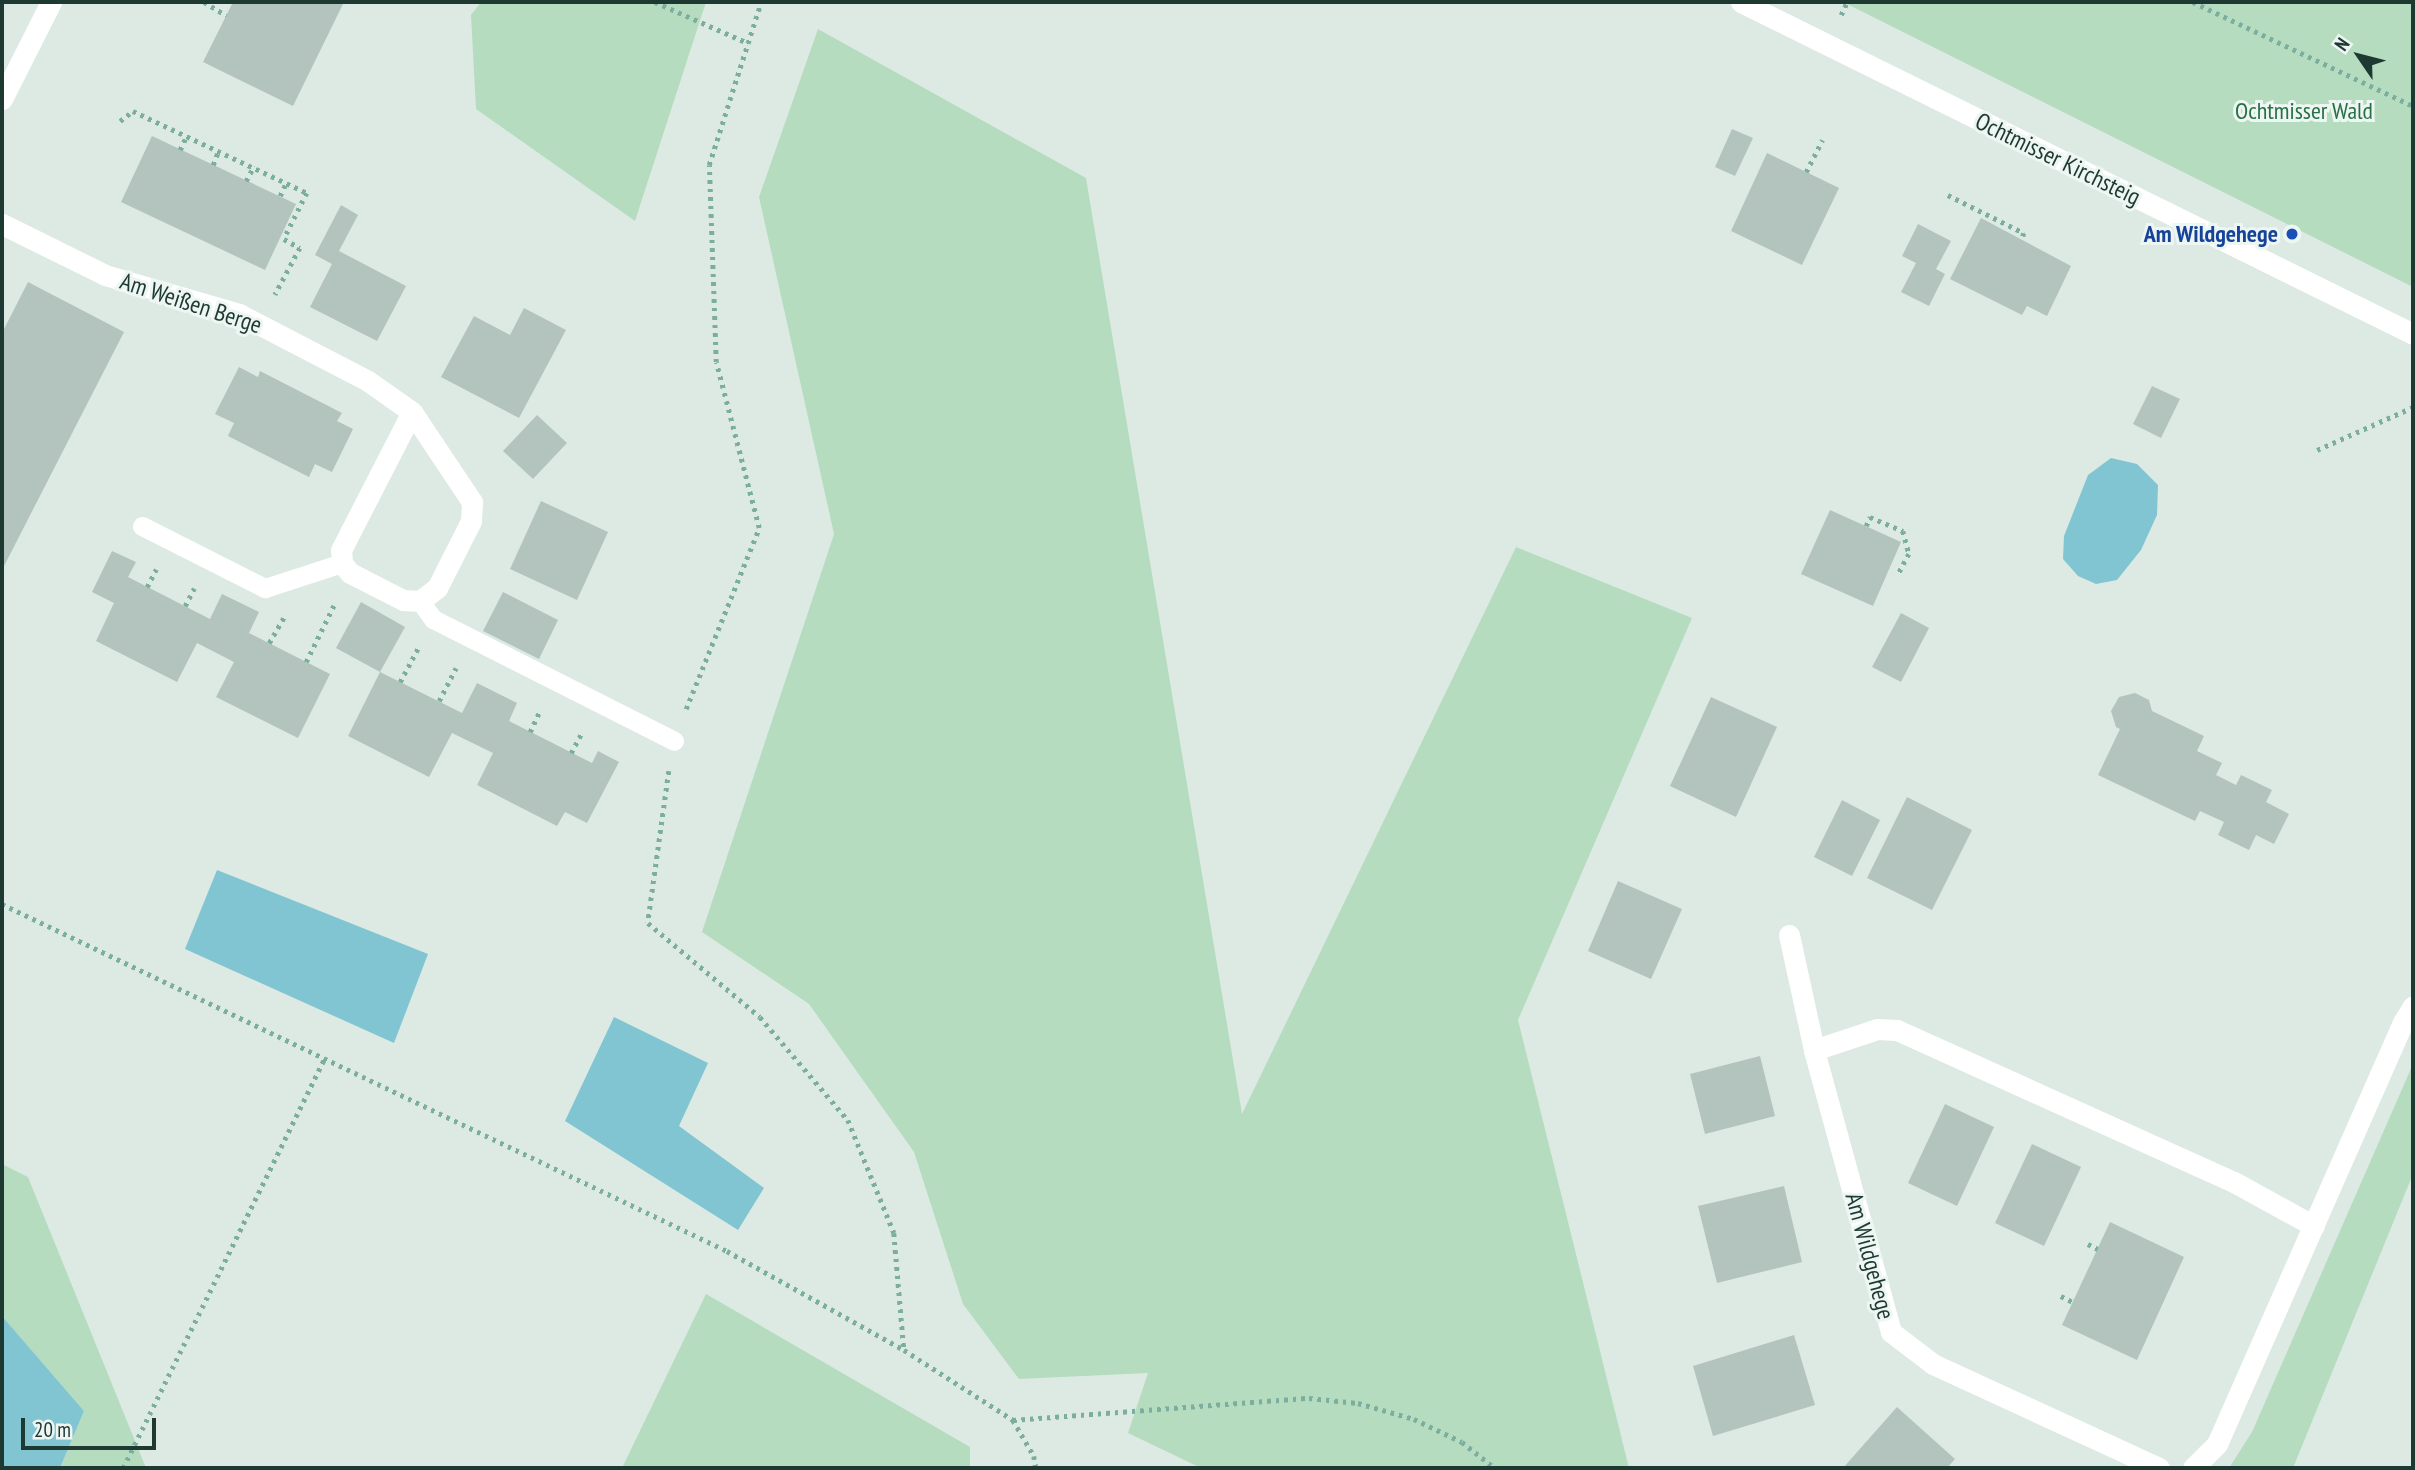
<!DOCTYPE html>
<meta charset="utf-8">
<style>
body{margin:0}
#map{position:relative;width:2415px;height:1470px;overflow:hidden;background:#ddeae4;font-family:"PT Sans Narrow",sans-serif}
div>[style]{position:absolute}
.green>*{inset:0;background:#b5dcbf}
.water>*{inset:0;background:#82c5d2}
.building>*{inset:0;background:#b2c4bd}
.path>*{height:4.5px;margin-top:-2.25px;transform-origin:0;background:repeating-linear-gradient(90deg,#7cae9f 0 3.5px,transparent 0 8.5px)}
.lane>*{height:19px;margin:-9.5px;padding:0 9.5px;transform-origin:9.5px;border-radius:9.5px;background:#fff}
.street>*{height:21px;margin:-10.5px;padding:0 10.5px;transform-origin:10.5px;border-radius:10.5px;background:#fff}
.dots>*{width:19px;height:19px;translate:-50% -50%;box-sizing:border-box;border:4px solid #edf6f2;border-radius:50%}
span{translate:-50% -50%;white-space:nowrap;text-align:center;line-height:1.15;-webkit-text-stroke:6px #edf6f2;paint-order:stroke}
.park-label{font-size:24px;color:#287144}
.street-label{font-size:24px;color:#1e3932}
.transit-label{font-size:24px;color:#164399;font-weight:700}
.right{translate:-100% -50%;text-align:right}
.frame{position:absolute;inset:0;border:4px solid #1e3932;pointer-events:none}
.north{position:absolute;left:2324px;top:21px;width:70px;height:70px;-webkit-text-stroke:5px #edf6f2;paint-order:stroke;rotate:305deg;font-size:19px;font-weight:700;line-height:28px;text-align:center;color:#1e3932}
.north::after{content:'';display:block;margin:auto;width:24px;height:32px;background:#1e3932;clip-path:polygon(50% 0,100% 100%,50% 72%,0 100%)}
.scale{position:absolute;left:21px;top:1418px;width:135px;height:32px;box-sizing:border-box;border:4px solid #1e3932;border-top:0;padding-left:9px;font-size:21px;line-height:24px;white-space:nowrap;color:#1e3932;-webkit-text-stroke:5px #edf6f2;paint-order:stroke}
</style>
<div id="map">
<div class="green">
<i style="clip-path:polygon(481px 2px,706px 2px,635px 221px,476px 109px,471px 15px)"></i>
<i style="clip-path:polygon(1843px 2px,2413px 2px,2413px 287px)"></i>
<i style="clip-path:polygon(818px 29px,1086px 178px,1242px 1114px,1516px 547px,1692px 618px,1518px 1020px,1629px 1468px,1201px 1468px,1128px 1433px,1148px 1373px,1019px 1379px,963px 1304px,914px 1152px,809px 1004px,702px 932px,834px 534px,759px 197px)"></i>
<i style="clip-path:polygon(2413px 1064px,2413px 1174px,2293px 1468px,2229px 1468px,2252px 1432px)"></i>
<i style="clip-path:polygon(2px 1164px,28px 1177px,146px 1468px,60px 1468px,84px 1411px,2px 1316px)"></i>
<i style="clip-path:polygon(706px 1294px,970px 1447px,970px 1468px,622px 1468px)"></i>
</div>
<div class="water">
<i style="clip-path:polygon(2111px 458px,2137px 464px,2158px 485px,2157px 515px,2141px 550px,2117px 580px,2096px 584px,2078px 576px,2063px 559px,2064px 536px,2088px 475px)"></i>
<i style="clip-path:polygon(217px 870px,428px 954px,394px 1043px,185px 949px)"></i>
<i style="clip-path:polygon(614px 1017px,708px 1063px,679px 1126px,764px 1188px,738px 1230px,565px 1121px)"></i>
<i style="clip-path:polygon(2px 1316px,84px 1411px,60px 1468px,2px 1468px)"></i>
</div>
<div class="building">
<i style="clip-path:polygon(233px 2px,344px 2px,293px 106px,203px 62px)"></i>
<i style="clip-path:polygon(1732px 129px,1753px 138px,1735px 176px,1715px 167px)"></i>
<i style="clip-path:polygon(152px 136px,296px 204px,265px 270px,121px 202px)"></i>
<i style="clip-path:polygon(1767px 153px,1839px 188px,1802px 265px,1731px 231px)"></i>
<i style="clip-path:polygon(341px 205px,358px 215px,339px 251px,406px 286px,377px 341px,310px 307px,332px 264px,315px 255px)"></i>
<i style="clip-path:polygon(1981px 218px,2071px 266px,2047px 316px,2027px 306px,2022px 315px,1950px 279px)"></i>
<i style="clip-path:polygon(1918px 224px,1951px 241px,1936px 269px,1945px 274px,1929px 306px,1901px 292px,1916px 263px,1902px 256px)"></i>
<i style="clip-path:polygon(28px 282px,124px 332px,2px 570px,2px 333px)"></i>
<i style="clip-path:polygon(524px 308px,566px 330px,519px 418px,441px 377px,474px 316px,510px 335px)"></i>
<i style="clip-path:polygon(239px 367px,258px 377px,260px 371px,342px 413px,337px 421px,353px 429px,332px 472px,315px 464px,309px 477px,228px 436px,234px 423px,215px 414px)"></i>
<i style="clip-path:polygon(2152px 386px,2180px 399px,2161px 438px,2133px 424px)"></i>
<i style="clip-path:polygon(537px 415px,567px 443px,533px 479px,503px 451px)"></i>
<i style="clip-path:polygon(541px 501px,608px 532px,577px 600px,510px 569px)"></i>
<i style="clip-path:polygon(1830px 510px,1901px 542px,1873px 606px,1801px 574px)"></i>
<i style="clip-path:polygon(112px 551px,136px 562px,128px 577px,210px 619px,222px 594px,259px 612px,249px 633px,330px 674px,298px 738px,216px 697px,234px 662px,197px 643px,177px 682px,96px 641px,114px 603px,92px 592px)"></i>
<i style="clip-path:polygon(503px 592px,558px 620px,539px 659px,483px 631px)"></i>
<i style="clip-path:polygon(361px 602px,405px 627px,380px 672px,336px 648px)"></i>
<i style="clip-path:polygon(1901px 613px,1929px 628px,1901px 682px,1872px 667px)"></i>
<i style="clip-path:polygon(380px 672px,462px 713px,477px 683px,517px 703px,509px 721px,592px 763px,598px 751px,619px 762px,587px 823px,565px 812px,557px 826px,477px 785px,493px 753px,452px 733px,429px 777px,348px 736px)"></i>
<i style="clip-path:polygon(2135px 693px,2149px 700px,2152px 711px,2204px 736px,2197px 751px,2222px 763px,2216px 775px,2236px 785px,2241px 775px,2272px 790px,2266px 802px,2289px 814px,2274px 844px,2256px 835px,2249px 850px,2218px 835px,2224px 822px,2200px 811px,2195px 821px,2098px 775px,2120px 729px,2116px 727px,2111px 711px,2119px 697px)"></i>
<i style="clip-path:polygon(1711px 697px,1777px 727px,1736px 817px,1670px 786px)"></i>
<i style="clip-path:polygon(1907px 797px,1972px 830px,1932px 910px,1867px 878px)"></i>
<i style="clip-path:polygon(1842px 800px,1880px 820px,1852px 876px,1814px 857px)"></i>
<i style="clip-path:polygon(1618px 881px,1682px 909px,1651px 979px,1588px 951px)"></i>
<i style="clip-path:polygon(1760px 1056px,1775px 1116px,1705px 1134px,1690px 1074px)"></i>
<i style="clip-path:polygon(1945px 1104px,1994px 1127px,1957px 1206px,1908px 1183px)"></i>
<i style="clip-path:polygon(2032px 1144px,2081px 1167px,2044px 1246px,1995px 1223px)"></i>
<i style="clip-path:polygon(1784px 1186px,1802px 1262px,1717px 1283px,1698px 1206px)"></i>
<i style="clip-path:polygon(2110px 1222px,2184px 1257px,2137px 1360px,2062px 1325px)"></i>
<i style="clip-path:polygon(1794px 1335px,1815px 1405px,1713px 1436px,1693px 1366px)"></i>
<i style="clip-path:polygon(1897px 1407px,1955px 1459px,1947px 1468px,1843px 1468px)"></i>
</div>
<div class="path">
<i style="left:204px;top:2px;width:26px;rotate:31deg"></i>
<i style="left:655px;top:2px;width:102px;rotate:23.8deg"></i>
<i style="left:2193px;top:2px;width:243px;rotate:25.3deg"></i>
<i style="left:1841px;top:15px;width:14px;rotate:-65deg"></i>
<i style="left:120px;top:121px;width:16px;rotate:-38deg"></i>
<i style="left:133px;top:111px;width:192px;rotate:25.2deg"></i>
<i style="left:307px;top:193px;width:51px;rotate:116.6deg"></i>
<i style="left:284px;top:239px;width:18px;rotate:29deg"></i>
<i style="left:300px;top:248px;width:53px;rotate:118deg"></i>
<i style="left:180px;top:150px;width:14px;rotate:-65deg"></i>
<i style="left:213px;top:165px;width:14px;rotate:-69deg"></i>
<i style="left:1806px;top:172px;width:36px;rotate:-63deg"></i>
<i style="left:246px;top:181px;width:17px;rotate:-62deg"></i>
<i style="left:1948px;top:195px;width:85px;rotate:26.6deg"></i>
<i style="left:2024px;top:233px;width:6px;rotate:108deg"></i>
<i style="left:280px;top:196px;width:14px;rotate:-65deg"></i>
<i style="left:2317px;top:450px;width:105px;rotate:-24.1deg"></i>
<i style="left:1866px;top:526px;width:10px;rotate:-66deg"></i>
<i style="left:1870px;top:517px;width:36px;rotate:23deg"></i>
<i style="left:1903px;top:531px;width:24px;rotate:75deg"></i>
<i style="left:1909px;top:554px;width:24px;rotate:118deg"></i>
<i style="left:147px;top:587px;width:20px;rotate:-63deg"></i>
<i style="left:185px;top:606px;width:20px;rotate:-63deg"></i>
<i style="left:269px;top:643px;width:30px;rotate:-60deg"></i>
<i style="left:306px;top:662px;width:66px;rotate:-63.8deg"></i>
<i style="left:400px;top:682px;width:38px;rotate:-62deg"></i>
<i style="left:439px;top:701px;width:37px;rotate:-63deg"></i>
<i style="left:686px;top:709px;width:195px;rotate:-68deg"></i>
<i style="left:759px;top:528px;width:171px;rotate:-104.5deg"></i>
<i style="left:716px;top:362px;width:197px;rotate:-92deg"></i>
<i style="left:709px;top:165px;width:171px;rotate:-72.3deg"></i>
<i style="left:530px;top:732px;width:23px;rotate:-65deg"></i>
<i style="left:571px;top:753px;width:24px;rotate:-62deg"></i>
<i style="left:669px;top:771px;width:153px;rotate:97.9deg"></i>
<i style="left:648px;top:923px;width:146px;rotate:40deg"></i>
<i style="left:760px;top:1017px;width:135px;rotate:49.5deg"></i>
<i style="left:848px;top:1120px;width:122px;rotate:67.8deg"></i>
<i style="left:894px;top:1233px;width:117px;rotate:85.1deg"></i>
<i style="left:2px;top:904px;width:804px;rotate:25.58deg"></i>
<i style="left:727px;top:1251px;width:203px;rotate:29.2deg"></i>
<i style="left:904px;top:1350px;width:130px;rotate:32.7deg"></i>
<i style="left:1013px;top:1420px;width:42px;rotate:59.7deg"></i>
<i style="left:1034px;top:1456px;width:12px;rotate:81deg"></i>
<i style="left:2088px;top:1244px;width:11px;rotate:27deg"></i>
<i style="left:2061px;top:1296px;width:13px;rotate:27deg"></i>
<i style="left:1013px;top:1420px;width:297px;rotate:-4.3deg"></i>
<i style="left:1309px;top:1398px;width:49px;rotate:5.8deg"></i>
<i style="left:1358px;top:1403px;width:58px;rotate:15.9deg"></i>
<i style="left:1414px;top:1419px;width:53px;rotate:25.6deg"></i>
<i style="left:1462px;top:1442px;width:42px;rotate:38.2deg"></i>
<i style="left:123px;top:1468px;width:456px;rotate:-63.8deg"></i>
</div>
<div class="lane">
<i style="left:142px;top:526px;width:138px;rotate:26.8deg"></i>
<i style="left:265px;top:588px;width:81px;rotate:-18deg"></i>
<i style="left:420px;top:601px;width:22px;rotate:54deg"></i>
<i style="left:433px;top:619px;width:270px;rotate:26.8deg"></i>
</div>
<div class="street">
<i style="left:1741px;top:2px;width:750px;rotate:26.29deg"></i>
<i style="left:2px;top:99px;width:109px;rotate:-63.2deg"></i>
<i style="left:2px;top:224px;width:115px;rotate:26.3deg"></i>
<i style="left:105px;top:275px;width:140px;rotate:16.2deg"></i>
<i style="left:239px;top:314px;width:145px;rotate:27.4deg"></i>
<i style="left:368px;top:381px;width:54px;rotate:35.2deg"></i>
<i style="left:412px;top:412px;width:108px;rotate:56.3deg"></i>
<i style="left:472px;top:502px;width:19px;rotate:93deg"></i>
<i style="left:471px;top:521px;width:75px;rotate:116.9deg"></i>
<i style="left:437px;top:588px;width:21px;rotate:143deg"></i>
<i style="left:420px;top:601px;width:17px;rotate:-177deg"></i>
<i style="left:403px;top:600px;width:59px;rotate:-153deg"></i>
<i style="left:350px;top:573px;width:13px;rotate:-129deg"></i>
<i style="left:342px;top:563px;width:13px;rotate:-94deg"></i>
<i style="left:341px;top:550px;width:155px;rotate:-62.8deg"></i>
<i style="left:1789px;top:935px;width:118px;rotate:77.7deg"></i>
<i style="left:2159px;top:1468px;width:249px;rotate:-155.3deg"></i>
<i style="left:1933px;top:1364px;width:53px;rotate:-142.7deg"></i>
<i style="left:1891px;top:1332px;width:292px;rotate:-105.3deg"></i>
<i style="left:1814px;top:1050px;width:66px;rotate:-18.4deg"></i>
<i style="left:1877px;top:1029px;width:20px;rotate:3deg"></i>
<i style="left:1897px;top:1030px;width:370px;rotate:24.3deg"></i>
<i style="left:2234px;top:1182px;width:91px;rotate:28.8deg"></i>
<i style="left:2193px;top:1468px;width:34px;rotate:-45deg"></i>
<i style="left:2217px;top:1444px;width:462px;rotate:-66.2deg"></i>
<i style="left:2404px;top:1021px;width:17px;rotate:-59deg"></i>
</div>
<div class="dots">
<i style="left:2292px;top:234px;background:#1a4fb4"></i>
</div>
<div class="park-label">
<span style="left:2304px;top:111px">Ochtmisser Wald</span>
</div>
<div class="street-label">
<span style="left:2058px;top:159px;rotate:26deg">Ochtmisser Kirchsteig</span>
<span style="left:191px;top:303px;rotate:18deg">Am Weißen Berge</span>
<span style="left:1870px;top:1256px;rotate:75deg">Am Wildgehege</span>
</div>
<div class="transit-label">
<span class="right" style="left:2278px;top:234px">Am Wildgehege</span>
</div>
<div class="frame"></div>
<div class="north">N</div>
<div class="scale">20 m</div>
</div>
